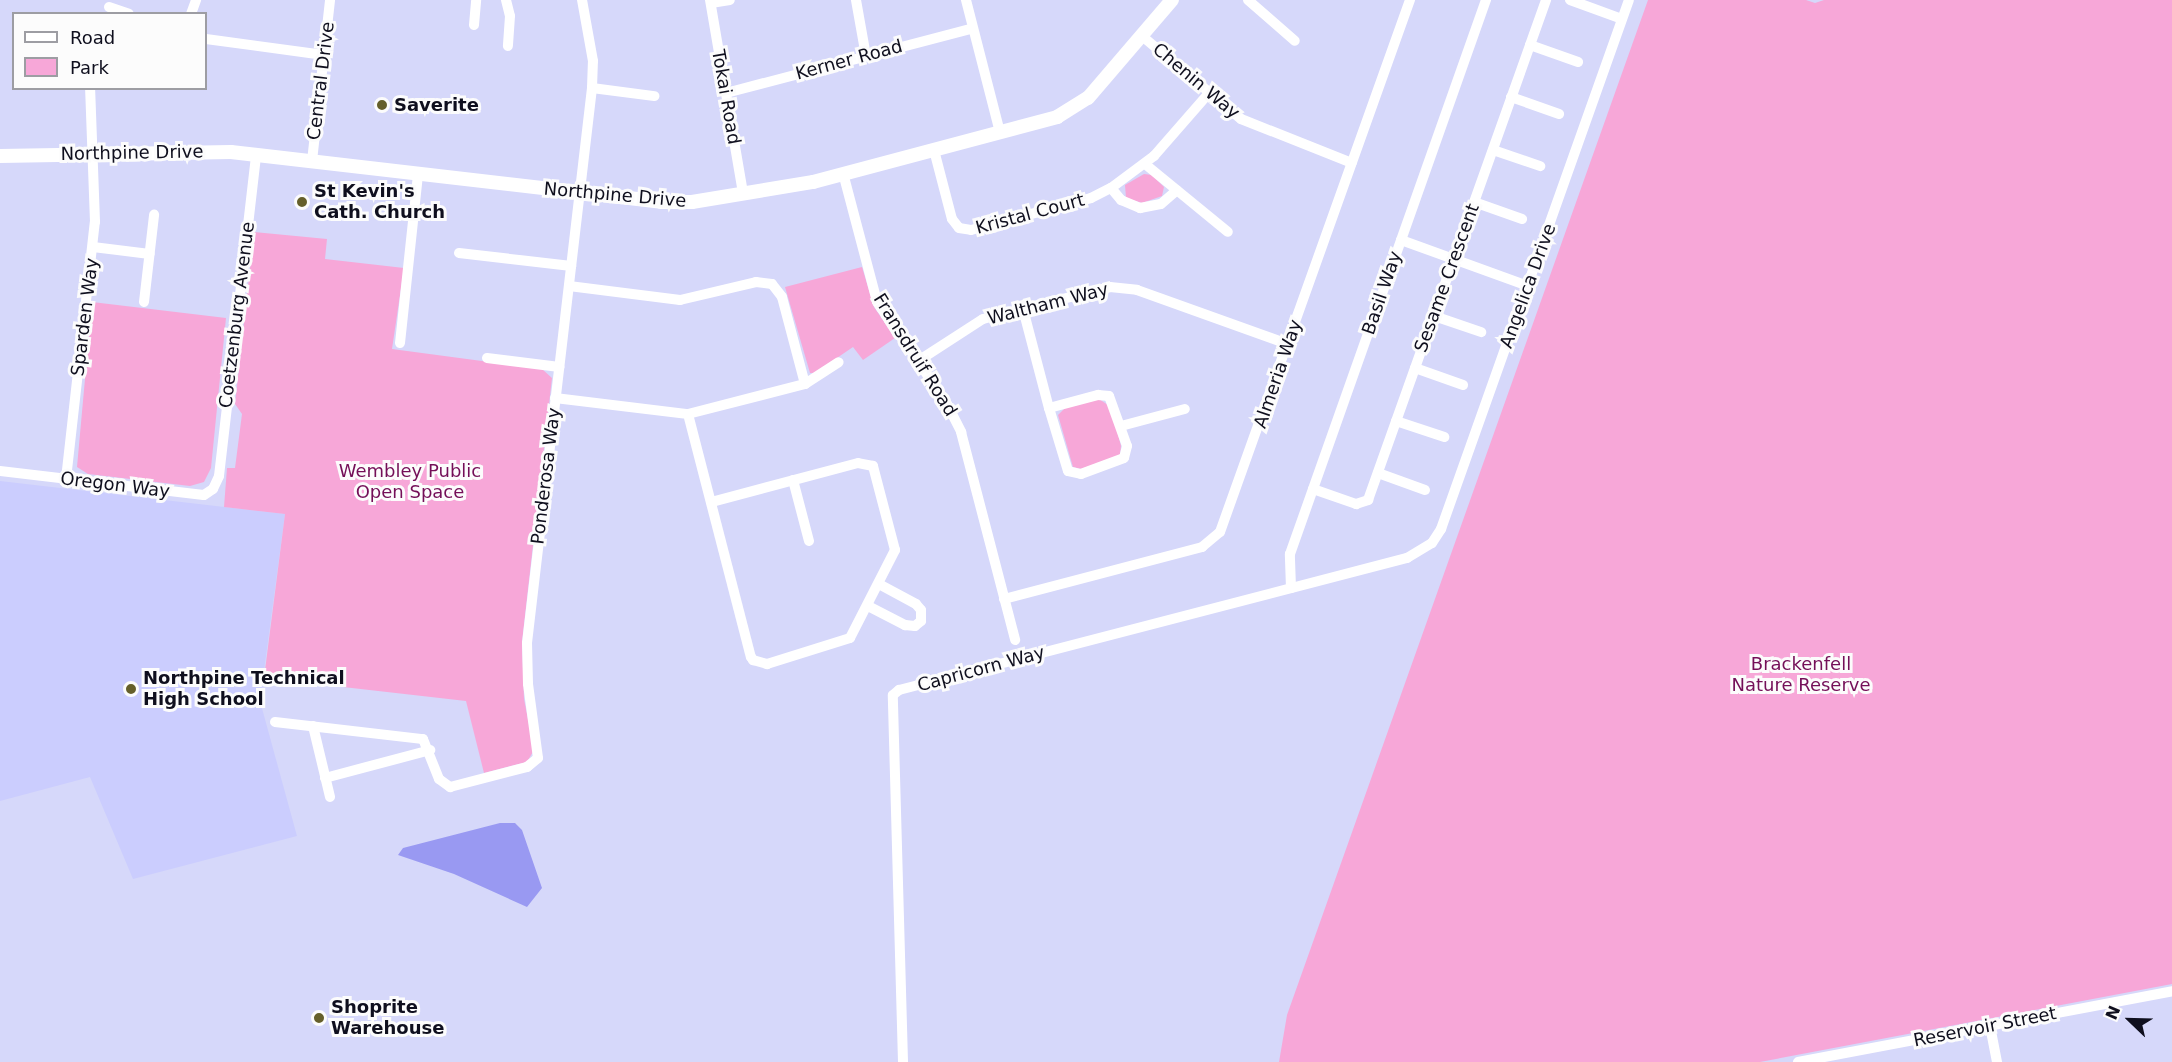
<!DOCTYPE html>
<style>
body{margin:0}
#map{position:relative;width:2172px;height:1062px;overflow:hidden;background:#d6d8fa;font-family:"DejaVu Sans",sans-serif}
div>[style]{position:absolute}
.built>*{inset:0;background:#cbcdfe}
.green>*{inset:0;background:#f7a7d8}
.water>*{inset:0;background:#9999f2}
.minor>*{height:10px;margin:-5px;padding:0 5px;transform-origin:5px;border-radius:5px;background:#fff}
.tertiary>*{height:14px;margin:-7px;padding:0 7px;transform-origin:7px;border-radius:7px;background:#fff}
.dots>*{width:16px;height:16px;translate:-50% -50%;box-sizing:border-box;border:3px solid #fcfcfc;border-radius:50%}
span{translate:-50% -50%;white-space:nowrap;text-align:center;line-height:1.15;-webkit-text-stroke:6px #fcfcfc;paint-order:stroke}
.street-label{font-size:18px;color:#0f0f1e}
.poi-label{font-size:18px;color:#0f0f1e;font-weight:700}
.left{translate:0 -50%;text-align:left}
.park-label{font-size:18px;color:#740f58}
.legend{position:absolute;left:12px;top:12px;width:195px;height:78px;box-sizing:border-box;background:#fcfcfc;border:2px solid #9d9da3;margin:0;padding:8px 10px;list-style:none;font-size:18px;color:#0f0f1e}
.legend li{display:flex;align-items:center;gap:12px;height:30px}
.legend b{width:30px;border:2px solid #9d9da3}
.north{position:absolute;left:2100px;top:990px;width:60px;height:60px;-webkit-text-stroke:4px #fcfcfc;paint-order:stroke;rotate:293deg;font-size:16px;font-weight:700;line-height:24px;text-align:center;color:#0f0f1e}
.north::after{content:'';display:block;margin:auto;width:21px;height:27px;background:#0f0f1e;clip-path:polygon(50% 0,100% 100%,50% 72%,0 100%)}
</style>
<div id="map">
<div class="built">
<i style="clip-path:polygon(0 481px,285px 514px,260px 701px,297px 836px,133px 879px,90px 777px,0 801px)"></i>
</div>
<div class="green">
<i style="clip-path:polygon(1648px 0,1806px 0,1815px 3px,1824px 0,2172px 0,2172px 984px,1760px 1062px,1279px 1062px,1287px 1015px)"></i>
<i style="clip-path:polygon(1144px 174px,1152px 175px,1164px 187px,1162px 196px,1142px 203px,1126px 198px,1125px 185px)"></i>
<i style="clip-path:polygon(254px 232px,327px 239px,325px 259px,404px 268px,392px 349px,542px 369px,552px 378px,522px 642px,524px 699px,534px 750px,527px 762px,484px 773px,466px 701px,264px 678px,285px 514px,224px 507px,227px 468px,235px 468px,242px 414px,235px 404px)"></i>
<i style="clip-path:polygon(862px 267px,874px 307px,895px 338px,863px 360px,853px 347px,815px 373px,810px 373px,785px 287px)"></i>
<i style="clip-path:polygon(92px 302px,226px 318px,211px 468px,204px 482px,190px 486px,88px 474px,77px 467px)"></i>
<i style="clip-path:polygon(1099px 399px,1111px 407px,1121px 446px,1120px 455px,1081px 469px,1073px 467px,1058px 415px,1065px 408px)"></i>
</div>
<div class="water">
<i style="clip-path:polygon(500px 823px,515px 823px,522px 830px,542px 888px,527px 907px,454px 874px,398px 855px,403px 848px)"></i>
</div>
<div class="minor">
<i style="left:506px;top:0;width:16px;rotate:76deg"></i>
<i style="left:510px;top:16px;width:30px;rotate:94deg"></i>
<i style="left:710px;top:0;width:197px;rotate:80.3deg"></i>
<i style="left:856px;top:0;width:57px;rotate:79.9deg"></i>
<i style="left:966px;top:0;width:136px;rotate:75.6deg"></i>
<i style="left:1248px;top:0;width:62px;rotate:41.1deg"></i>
<i style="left:1570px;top:0;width:55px;rotate:20.1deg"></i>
<i style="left:711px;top:3px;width:19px;rotate:-9deg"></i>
<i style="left:109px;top:7px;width:21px;rotate:19deg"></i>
<i style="left:191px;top:14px;width:15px;rotate:-70deg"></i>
<i style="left:474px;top:25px;width:25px;rotate:-85deg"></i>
<i style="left:1142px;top:36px;width:129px;rotate:40deg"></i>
<i style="left:1241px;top:119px;width:119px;rotate:21.6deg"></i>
<i style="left:206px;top:39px;width:119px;rotate:7.7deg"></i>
<i style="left:1530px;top:45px;width:51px;rotate:19.5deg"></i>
<i style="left:592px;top:88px;width:63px;rotate:7.4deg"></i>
<i style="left:726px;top:93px;width:255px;rotate:-14.7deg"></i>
<i style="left:1511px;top:97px;width:51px;rotate:19.5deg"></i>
<i style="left:934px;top:150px;width:71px;rotate:75.4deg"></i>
<i style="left:952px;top:219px;width:11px;rotate:52deg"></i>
<i style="left:959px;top:228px;width:12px;rotate:9deg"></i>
<i style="left:971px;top:230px;width:124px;rotate:-14.9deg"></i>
<i style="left:1091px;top:198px;width:22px;rotate:-27deg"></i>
<i style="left:1111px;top:188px;width:54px;rotate:-36.7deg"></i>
<i style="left:1154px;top:156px;width:82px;rotate:-48.9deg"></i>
<i style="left:1493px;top:150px;width:50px;rotate:18.8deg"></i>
<i style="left:312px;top:161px;width:162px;rotate:-83.6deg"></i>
<i style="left:1145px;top:164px;width:107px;rotate:39.3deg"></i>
<i style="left:843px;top:173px;width:133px;rotate:75.2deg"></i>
<i style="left:877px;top:302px;width:121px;rotate:55.4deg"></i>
<i style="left:946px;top:402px;width:34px;rotate:63deg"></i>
<i style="left:961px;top:432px;width:215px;rotate:75.4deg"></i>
<i style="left:1111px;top:188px;width:16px;rotate:50deg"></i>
<i style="left:1121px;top:200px;width:21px;rotate:23deg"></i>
<i style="left:1140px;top:208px;width:21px;rotate:-11deg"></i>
<i style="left:1161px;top:204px;width:21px;rotate:-41deg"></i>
<i style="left:1474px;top:202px;width:51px;rotate:19.5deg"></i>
<i style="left:1401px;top:240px;width:135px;rotate:19.9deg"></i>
<i style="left:93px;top:247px;width:57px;rotate:7deg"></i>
<i style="left:459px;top:253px;width:113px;rotate:6.6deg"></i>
<i style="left:569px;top:286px;width:112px;rotate:7.2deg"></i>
<i style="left:680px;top:300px;width:78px;rotate:-13.3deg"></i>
<i style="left:756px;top:282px;width:16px;rotate:7deg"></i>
<i style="left:772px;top:284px;width:16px;rotate:52deg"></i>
<i style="left:782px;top:297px;width:90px;rotate:75.2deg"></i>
<i style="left:144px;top:302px;width:88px;rotate:-83.4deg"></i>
<i style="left:1023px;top:309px;width:102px;rotate:75.3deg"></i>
<i style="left:1049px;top:408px;width:51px;rotate:-14.9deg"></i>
<i style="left:1098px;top:395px;width:11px;rotate:5deg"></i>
<i style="left:1109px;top:396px;width:53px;rotate:70.2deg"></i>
<i style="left:1127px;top:446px;width:12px;rotate:104deg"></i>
<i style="left:1124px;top:458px;width:46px;rotate:159.6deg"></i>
<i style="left:1081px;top:474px;width:13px;rotate:-167deg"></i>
<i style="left:1068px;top:471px;width:66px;rotate:-106.8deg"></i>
<i style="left:1434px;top:316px;width:50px;rotate:18.8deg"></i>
<i style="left:400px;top:343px;width:170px;rotate:-83.9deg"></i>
<i style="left:487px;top:358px;width:73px;rotate:7.1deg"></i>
<i style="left:918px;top:361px;width:77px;rotate:-32.9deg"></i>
<i style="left:983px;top:319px;width:131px;rotate:-14.1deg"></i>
<i style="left:1110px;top:287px;width:27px;rotate:6deg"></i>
<i style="left:1137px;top:290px;width:160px;rotate:19.7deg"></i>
<i style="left:1415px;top:368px;width:51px;rotate:19.5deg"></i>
<i style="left:555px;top:398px;width:134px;rotate:6.9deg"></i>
<i style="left:688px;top:414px;width:121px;rotate:-14.4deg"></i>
<i style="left:805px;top:384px;width:40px;rotate:-32.9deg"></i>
<i style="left:688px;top:414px;width:251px;rotate:75.5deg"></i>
<i style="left:751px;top:657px;width:4px;rotate:56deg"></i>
<i style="left:753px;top:660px;width:15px;rotate:16deg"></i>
<i style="left:767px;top:664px;width:87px;rotate:-17.4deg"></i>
<i style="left:850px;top:638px;width:99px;rotate:-62.9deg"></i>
<i style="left:895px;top:550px;width:87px;rotate:-104.7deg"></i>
<i style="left:873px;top:466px;width:15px;rotate:-169deg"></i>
<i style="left:858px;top:463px;width:152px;rotate:165.1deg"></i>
<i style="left:1396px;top:421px;width:51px;rotate:18.4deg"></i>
<i style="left:1121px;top:426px;width:66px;rotate:-14.9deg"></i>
<i style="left:0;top:471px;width:205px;rotate:6.7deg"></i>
<i style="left:204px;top:495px;width:11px;rotate:-34deg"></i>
<i style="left:213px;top:489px;width:14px;rotate:-65deg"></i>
<i style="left:219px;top:476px;width:323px;rotate:-83.4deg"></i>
<i style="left:1378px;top:473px;width:50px;rotate:19.9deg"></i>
<i style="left:66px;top:479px;width:259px;rotate:-83.6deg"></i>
<i style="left:95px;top:222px;width:134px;rotate:-92.1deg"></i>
<i style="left:793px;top:480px;width:63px;rotate:75.3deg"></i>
<i style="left:1313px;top:489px;width:46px;rotate:19.2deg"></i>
<i style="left:1356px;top:504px;width:13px;rotate:-18deg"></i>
<i style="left:1368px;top:500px;width:531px;rotate:-70.4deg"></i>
<i style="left:1291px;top:588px;width:34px;rotate:-92deg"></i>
<i style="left:1290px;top:554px;width:588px;rotate:-70.52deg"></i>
<i style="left:1004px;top:599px;width:205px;rotate:-14.7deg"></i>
<i style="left:1202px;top:547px;width:23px;rotate:-40deg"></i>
<i style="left:1220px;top:532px;width:565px;rotate:-70.35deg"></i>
<i style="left:868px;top:606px;width:42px;rotate:27.2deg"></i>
<i style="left:905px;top:625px;width:10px;rotate:6deg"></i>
<i style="left:915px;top:626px;width:8px;rotate:-40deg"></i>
<i style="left:921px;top:621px;width:11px;rotate:-90deg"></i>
<i style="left:921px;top:610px;width:8px;rotate:-130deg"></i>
<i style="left:916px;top:604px;width:42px;rotate:-151.6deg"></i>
<i style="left:275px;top:722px;width:149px;rotate:6.6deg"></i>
<i style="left:423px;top:739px;width:43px;rotate:68.2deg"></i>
<i style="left:439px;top:779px;width:14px;rotate:36deg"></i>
<i style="left:450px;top:787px;width:80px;rotate:-14.6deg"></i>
<i style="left:527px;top:767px;width:14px;rotate:-39deg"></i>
<i style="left:538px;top:758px;width:75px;rotate:-97.7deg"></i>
<i style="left:528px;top:684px;width:41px;rotate:-91.4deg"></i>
<i style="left:527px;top:643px;width:559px;rotate:-83.32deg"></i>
<i style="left:592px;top:88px;width:27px;rotate:-88deg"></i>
<i style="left:593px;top:61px;width:62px;rotate:-100.2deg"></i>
<i style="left:313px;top:726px;width:73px;rotate:76.5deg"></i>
<i style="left:325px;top:778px;width:109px;rotate:-14.9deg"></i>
<i style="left:1990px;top:1026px;width:37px;rotate:79deg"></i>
<i style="left:903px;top:1062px;width:367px;rotate:-91.6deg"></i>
<i style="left:893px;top:695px;width:8px;rotate:-40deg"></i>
<i style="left:899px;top:690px;width:525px;rotate:-14.57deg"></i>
<i style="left:1407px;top:558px;width:29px;rotate:-31deg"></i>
<i style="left:1432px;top:543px;width:17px;rotate:-57deg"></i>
<i style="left:1441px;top:529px;width:561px;rotate:-70.44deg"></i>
<i style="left:1798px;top:1062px;width:381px;rotate:-10.7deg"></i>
</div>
<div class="tertiary">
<i style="left:0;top:156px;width:231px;rotate:-1deg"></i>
<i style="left:231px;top:152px;width:433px;rotate:6.6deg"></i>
<i style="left:661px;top:202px;width:31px"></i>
<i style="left:692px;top:202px;width:123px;rotate:-9.4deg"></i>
<i style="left:813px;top:182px;width:253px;rotate:-14.9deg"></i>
<i style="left:1057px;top:117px;width:36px;rotate:-32deg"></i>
<i style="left:1088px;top:98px;width:129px;rotate:-49.4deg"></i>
</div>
<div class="dots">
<i style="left:382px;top:105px;background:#655f2b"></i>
<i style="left:302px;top:202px;background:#655f2b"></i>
<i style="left:131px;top:689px;background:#655f2b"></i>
<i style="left:319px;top:1018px;background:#655f2b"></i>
</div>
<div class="street-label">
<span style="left:849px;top:60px;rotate:-15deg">Kerner Road</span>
<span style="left:321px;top:81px;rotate:-83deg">Central Drive</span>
<span style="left:1196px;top:81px;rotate:40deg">Chenin Way</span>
<span style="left:726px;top:97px;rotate:80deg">Tokai Road</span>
<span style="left:132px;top:153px;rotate:-1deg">Northpine Drive</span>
<span style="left:615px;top:195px;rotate:5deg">Northpine Drive</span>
<span style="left:1030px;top:214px;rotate:-15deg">Kristal Court</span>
<span style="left:1447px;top:278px;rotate:-70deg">Sesame Crescent</span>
<span style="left:1528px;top:286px;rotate:-70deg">Angelica Drive</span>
<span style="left:1382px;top:293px;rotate:-71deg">Basil Way</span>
<span style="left:1048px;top:304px;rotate:-14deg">Waltham Way</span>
<span style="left:237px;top:315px;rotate:-83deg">Coetzenburg Avenue</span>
<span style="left:85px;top:317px;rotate:-83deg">Sparden Way</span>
<span style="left:915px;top:355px;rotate:58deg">Fransdruif Road</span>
<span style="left:1278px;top:374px;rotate:-71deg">Almeria Way</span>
<span style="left:546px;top:476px;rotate:-83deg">Ponderosa Way</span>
<span style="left:115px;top:485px;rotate:7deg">Oregon Way</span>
<span style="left:981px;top:669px;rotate:-15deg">Capricorn Way</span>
<span style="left:1985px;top:1027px;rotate:-11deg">Reservoir Street</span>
</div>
<div class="poi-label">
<span class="left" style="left:394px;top:105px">Saverite</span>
<span class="left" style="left:314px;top:202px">St Kevin's<br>Cath. Church</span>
<span class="left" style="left:143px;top:689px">Northpine Technical<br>High School</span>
<span class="left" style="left:331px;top:1018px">Shoprite<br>Warehouse</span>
</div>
<div class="park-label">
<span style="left:410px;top:482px">Wembley Public<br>Open Space</span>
<span style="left:1801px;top:675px">Brackenfell<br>Nature Reserve</span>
</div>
<ul class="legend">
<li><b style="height:8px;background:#fff"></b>Road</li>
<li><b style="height:16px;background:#f7a7d8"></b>Park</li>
</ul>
<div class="north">N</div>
</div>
